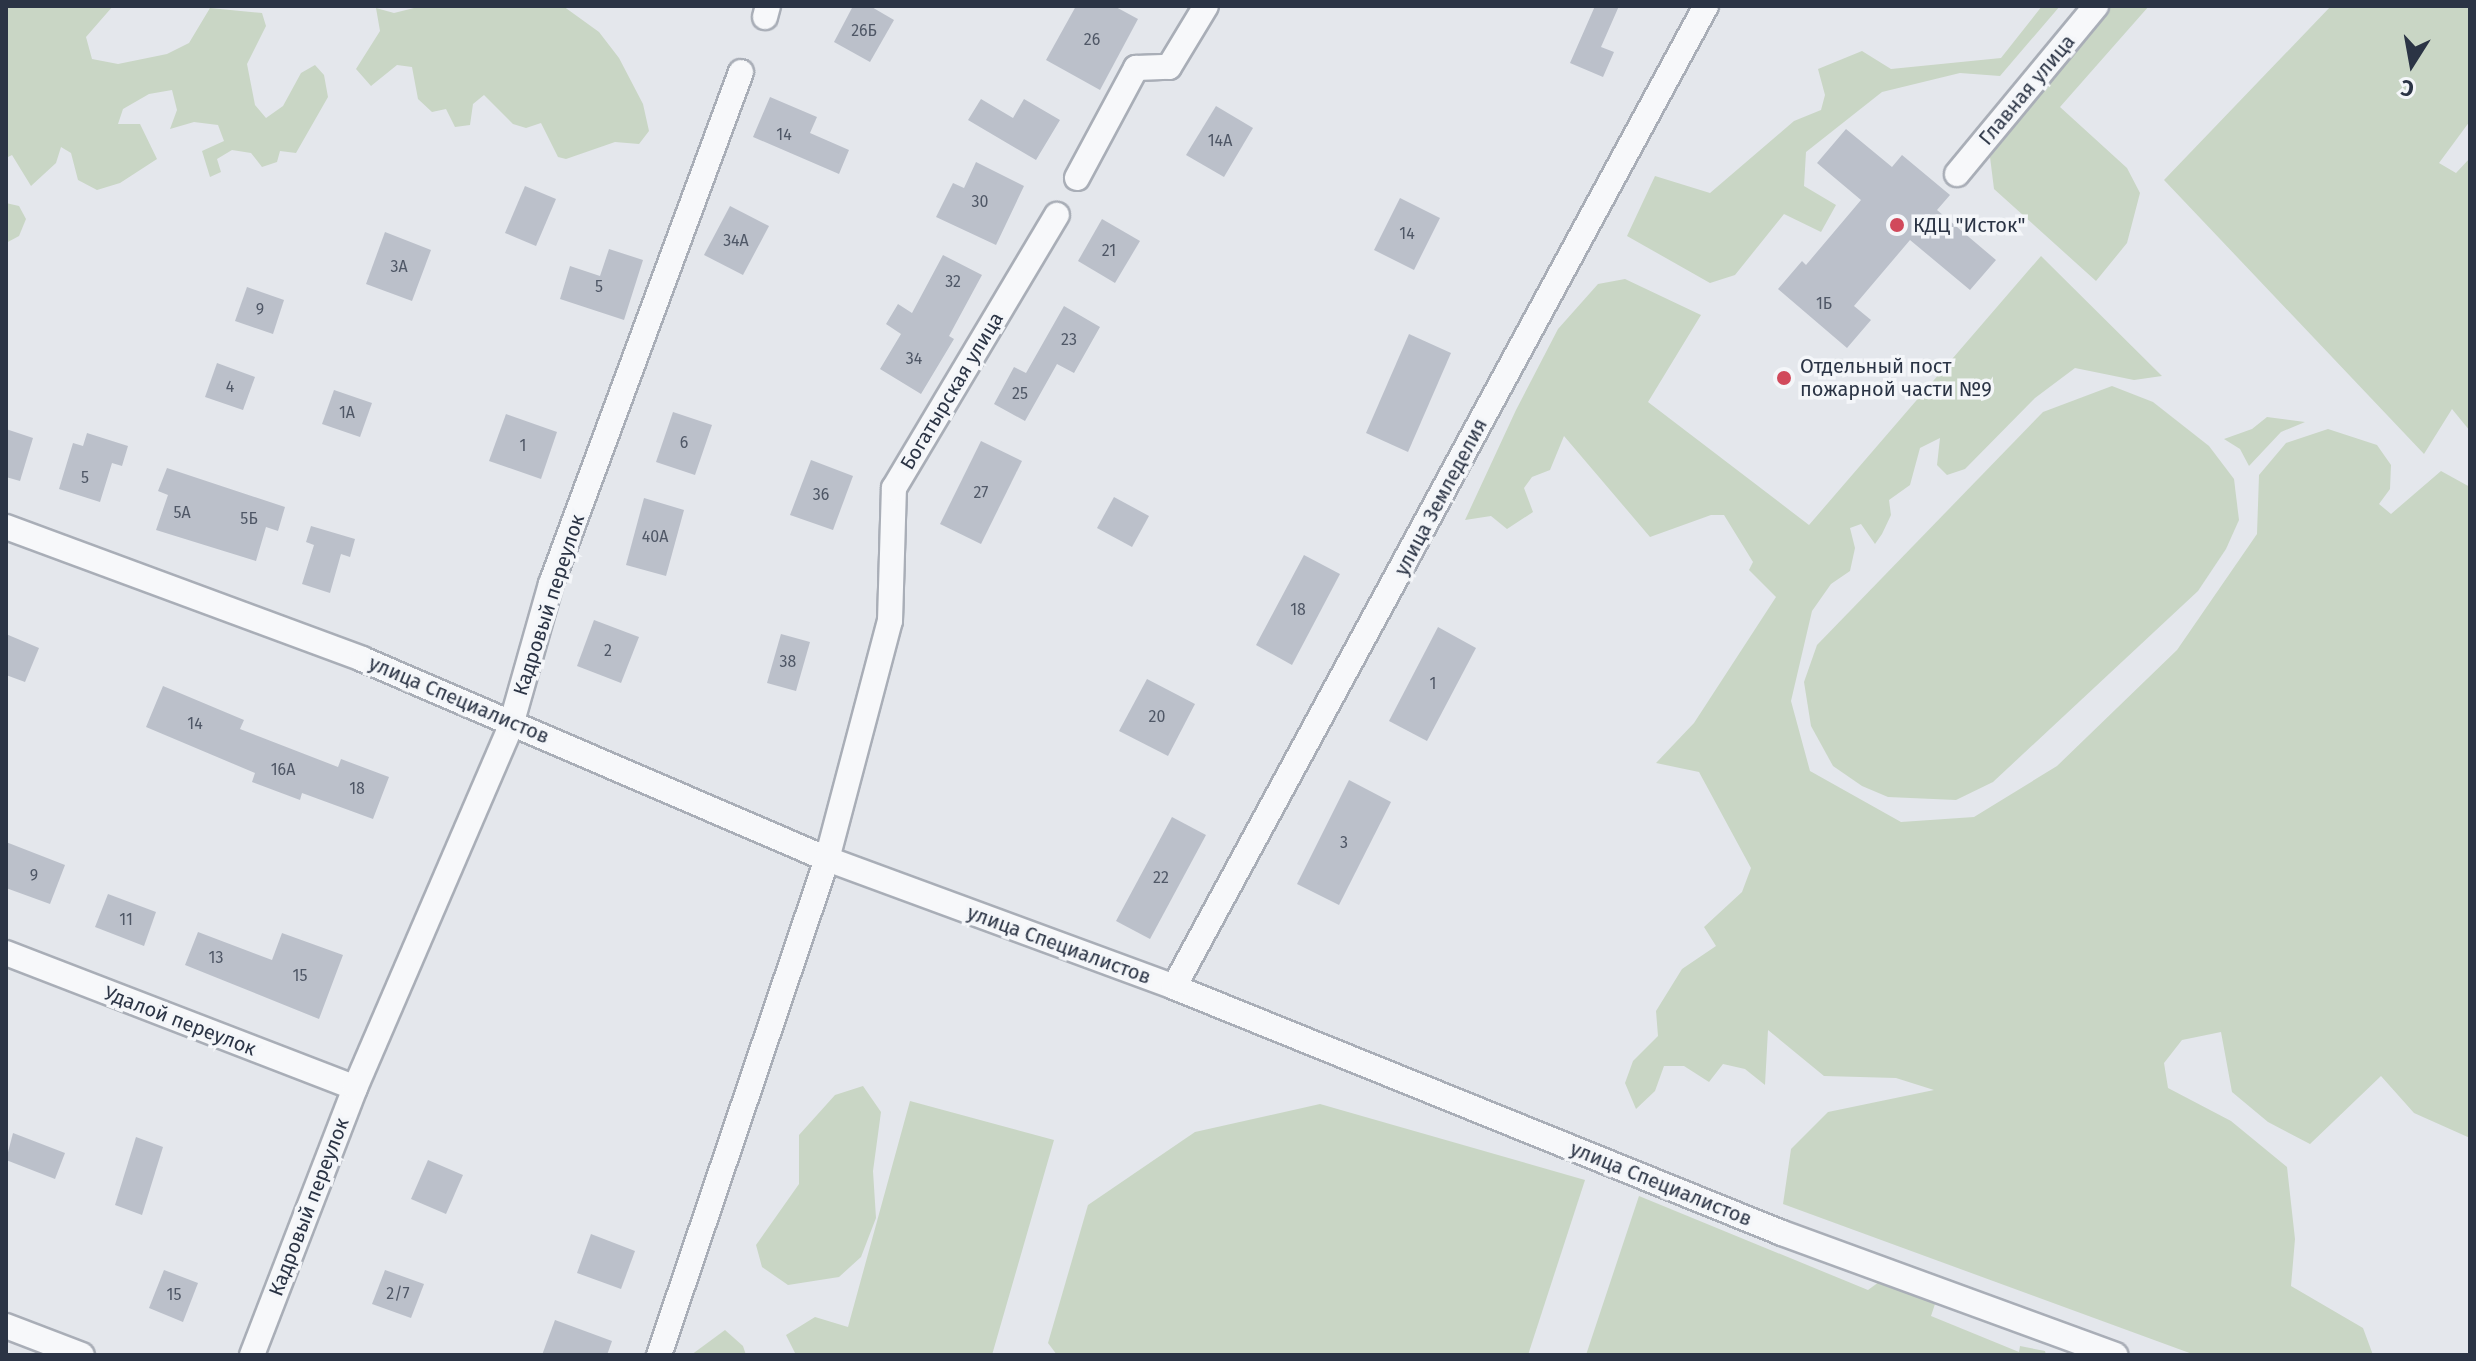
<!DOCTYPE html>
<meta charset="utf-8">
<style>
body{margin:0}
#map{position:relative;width:2476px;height:1361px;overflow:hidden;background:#e4e7ec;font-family:"Fira Sans",sans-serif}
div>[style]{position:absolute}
.green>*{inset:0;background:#c9d6c5}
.building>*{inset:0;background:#bbc0ca}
.roads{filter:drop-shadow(2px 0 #a9aeb7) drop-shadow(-2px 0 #a9aeb7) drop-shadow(0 2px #a9aeb7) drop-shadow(0 -2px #a9aeb7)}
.minor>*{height:24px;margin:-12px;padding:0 12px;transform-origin:12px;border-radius:12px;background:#f7f8fa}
.dots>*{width:22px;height:22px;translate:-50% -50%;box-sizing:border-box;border:4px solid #f4f6f9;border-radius:50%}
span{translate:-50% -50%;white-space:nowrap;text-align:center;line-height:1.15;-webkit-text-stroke:7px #f4f6f9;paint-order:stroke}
.number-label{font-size:16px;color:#4f5766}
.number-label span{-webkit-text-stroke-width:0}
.street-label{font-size:20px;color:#2b3445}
.poi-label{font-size:20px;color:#2b3445}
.left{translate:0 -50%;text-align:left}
.frame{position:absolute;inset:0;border:8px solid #2b3445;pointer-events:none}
.north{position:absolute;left:2372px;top:24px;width:80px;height:80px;-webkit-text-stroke:6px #f4f6f9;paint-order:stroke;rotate:191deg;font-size:22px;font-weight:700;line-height:32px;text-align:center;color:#2b3445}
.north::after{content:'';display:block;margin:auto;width:28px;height:36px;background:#2b3445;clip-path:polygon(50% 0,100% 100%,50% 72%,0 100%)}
</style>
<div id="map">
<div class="green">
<i style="clip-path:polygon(6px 6px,113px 6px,86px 37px,92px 59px,118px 64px,167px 54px,189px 43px,210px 8px,262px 13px,266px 26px,247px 64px,255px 105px,266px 118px,283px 106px,301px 73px,315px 65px,324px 75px,328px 97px,296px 153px,280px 151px,277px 162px,262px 167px,251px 153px,232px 150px,217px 159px,221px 172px,210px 177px,202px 151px,224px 141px,218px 125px,194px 122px,170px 129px,177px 110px,172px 90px,149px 94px,123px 109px,118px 124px,140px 124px,157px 159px,120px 183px,97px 190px,78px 180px,71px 153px,61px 147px,56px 163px,31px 186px,12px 155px,6px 158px)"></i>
<i style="clip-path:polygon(422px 6px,563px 6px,599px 32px,619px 58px,643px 104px,649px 131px,639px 144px,615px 142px,566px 159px,558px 157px,541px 123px,526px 128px,513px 124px,484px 95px,473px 104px,470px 125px,455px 127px,446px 109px,432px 112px,418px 99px,412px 67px,397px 65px,371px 86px,356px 69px,380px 31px,376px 8px,394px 13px)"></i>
<i style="clip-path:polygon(2042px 6px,2060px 6px,2000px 76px,1960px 73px,1882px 92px,1806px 152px,1804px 186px,1836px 205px,1821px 232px,1784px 214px,1735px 275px,1710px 283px,1627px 236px,1655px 176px,1710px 193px,1794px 121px,1821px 110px,1825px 95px,1818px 69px,1862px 51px,1891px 69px,2001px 58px)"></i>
<i style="clip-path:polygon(2111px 6px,2149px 6px,2060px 107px,2127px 168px,2140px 193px,2127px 243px,2096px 281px,1994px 189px,1990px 157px)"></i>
<i style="clip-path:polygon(2331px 6px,2470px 6px,2470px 121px,2439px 163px,2456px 173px,2470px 158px,2470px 431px,2452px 409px,2424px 454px,2164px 180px)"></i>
<i style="clip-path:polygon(6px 203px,19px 206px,26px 219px,19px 236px,6px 243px)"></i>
<i style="clip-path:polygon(2041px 256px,2162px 376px,2134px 380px,2075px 368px,2035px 398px,1965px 469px,1947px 475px,1937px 465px,1940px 438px,1920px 448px,1910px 485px,1889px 500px,1891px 515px,1882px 534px,1875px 544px,1861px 524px,1850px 528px,1855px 548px,1850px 571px,1831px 584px,1812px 611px,1791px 701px,1810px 771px,1901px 822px,1974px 817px,2057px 766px,2177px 650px,2257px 534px,2259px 475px,2286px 443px,2328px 429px,2377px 445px,2391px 465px,2390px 489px,2379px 504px,2391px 514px,2441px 471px,2470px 487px,2470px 1138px,2414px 1113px,2381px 1076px,2310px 1144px,2268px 1122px,2232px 1092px,2221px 1032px,2182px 1040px,2164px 1063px,2168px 1088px,2231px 1121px,2287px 1167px,2295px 1239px,2291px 1286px,2363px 1328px,2373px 1355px,2195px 1355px,1783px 1204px,1791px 1149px,1828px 1112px,1934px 1090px,1896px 1078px,1824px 1076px,1768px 1030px,1765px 1085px,1745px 1069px,1723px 1064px,1709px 1082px,1684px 1066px,1664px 1066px,1655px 1091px,1636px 1109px,1625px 1083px,1633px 1061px,1658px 1036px,1656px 1011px,1682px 969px,1716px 946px,1704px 927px,1742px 892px,1751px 868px,1699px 772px,1656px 763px,1694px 723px,1776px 597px,1749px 570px,1753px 562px,1724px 515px,1711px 515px,1650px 537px,1564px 436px,1550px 470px,1532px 477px,1524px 488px,1533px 512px,1507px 529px,1491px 516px,1465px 520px,1516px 410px,1558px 329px,1598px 284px,1625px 279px,1701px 315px,1648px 402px,1809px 525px)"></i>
<i style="clip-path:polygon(2112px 386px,2153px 402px,2209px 446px,2234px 479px,2239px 520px,2226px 549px,2198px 591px,1993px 782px,1956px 800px,1888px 797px,1862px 786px,1833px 766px,1811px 726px,1804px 682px,1817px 645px,2043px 412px)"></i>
<i style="clip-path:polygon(2267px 417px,2305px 422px,2281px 432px,2249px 466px,2240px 449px,2224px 439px,2252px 429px)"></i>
<i style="clip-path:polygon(863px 1086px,881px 1112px,873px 1171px,876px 1218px,861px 1257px,839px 1277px,788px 1285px,762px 1267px,756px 1245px,799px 1184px,799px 1135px,835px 1095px)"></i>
<i style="clip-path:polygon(910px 1101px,1054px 1140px,992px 1355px,796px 1355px,786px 1335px,815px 1317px,848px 1327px)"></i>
<i style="clip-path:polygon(1320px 1104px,1585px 1180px,1528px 1355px,1057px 1355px,1048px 1343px,1088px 1205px,1195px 1132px)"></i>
<i style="clip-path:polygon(1639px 1196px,1868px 1290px,1879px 1282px,1935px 1304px,1931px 1316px,2019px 1352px,2020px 1346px,2045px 1351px,2046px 1355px,1586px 1355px)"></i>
<i style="clip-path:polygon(725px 1330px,743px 1346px,746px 1355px,691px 1355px)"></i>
</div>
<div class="building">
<i style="clip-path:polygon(853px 6px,870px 6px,894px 20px,870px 62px,834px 42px)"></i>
<i style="clip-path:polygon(1076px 6px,1114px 6px,1138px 19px,1100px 90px,1046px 60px)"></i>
<i style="clip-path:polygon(1595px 6px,1619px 6px,1601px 47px,1614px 52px,1603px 77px,1570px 63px)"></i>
<i style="clip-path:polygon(770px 97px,817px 117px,810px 133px,849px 150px,839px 174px,753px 137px)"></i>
<i style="clip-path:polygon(981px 99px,1013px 118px,1024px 99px,1060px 120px,1036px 160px,968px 120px)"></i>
<i style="clip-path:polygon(1216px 106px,1253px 128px,1224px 177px,1186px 155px)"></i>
<i style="clip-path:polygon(1846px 129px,1892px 167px,1902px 155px,1950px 195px,1937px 210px,1996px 260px,1970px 290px,1910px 240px,1854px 306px,1871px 320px,1847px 348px,1778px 289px,1802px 261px,1806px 265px,1861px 200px,1817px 163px)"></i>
<i style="clip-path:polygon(976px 162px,1024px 186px,996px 245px,936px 217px,953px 183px,964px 188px)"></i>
<i style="clip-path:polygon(525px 186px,556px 199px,536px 246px,505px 233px)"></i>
<i style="clip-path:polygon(1400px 198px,1440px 218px,1414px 270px,1374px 250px)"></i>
<i style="clip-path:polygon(730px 206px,769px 226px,743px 275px,704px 255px)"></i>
<i style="clip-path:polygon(1102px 219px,1140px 241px,1115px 283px,1078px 261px)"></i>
<i style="clip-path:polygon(385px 232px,431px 250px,412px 301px,366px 284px)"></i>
<i style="clip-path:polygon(609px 249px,643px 260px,624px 320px,560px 299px,570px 266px,600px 276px)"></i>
<i style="clip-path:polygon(943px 255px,982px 275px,949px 336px,954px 339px,921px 394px,880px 369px,901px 334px,886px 324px,898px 304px,912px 313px)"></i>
<i style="clip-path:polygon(247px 287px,284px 300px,273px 334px,235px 321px)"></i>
<i style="clip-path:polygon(1064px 306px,1100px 327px,1074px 373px,1057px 364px,1025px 421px,994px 404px,1014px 367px,1026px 373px)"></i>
<i style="clip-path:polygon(1409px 334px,1451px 353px,1408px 452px,1366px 433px)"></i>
<i style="clip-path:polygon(217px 363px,255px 377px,243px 410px,205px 397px)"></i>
<i style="clip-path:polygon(334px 390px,372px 403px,360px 437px,322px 424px)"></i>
<i style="clip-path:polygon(673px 412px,712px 425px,695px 475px,656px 462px)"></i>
<i style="clip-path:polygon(506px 414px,557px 432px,541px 479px,489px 461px)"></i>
<i style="clip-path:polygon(6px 429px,33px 438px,20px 481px,6px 477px)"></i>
<i style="clip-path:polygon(87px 433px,128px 446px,122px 466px,112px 463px,100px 502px,59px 489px,73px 443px,83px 446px)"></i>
<i style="clip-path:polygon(981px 441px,1022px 461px,981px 544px,940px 524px)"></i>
<i style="clip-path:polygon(811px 460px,853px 476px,833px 530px,790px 515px)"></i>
<i style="clip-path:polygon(167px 468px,285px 507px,278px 531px,266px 527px,256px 561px,156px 530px,168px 495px,158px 491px)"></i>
<i style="clip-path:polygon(1114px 497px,1149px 516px,1132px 547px,1097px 528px)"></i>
<i style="clip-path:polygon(644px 498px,684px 510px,666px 576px,626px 565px)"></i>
<i style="clip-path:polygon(311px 526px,355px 539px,350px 557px,341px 554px,330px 593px,302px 584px,314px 545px,306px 542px)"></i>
<i style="clip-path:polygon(1304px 555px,1340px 574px,1292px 665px,1256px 645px)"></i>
<i style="clip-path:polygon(594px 620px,639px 637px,621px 683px,577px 666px)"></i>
<i style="clip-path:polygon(1438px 627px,1476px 648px,1427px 741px,1389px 721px)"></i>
<i style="clip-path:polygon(6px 634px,39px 648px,25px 682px,6px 675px)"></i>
<i style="clip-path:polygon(781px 634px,810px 642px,796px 691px,767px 683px)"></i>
<i style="clip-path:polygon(1147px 679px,1195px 704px,1168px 756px,1119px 731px)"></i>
<i style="clip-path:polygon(163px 686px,244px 720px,240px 729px,338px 767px,341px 759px,389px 777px,373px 819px,302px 793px,300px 800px,252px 782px,255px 773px,146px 727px)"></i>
<i style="clip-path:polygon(1349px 780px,1391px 802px,1339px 905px,1297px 884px)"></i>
<i style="clip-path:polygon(1172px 817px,1206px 835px,1150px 939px,1116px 921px)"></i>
<i style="clip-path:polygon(6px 842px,65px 865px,50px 904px,6px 888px)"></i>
<i style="clip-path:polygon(108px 894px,156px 912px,144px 946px,95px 927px)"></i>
<i style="clip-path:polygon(198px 932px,272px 960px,282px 933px,343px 955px,319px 1019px,185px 965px)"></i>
<i style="clip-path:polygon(13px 1133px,65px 1153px,55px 1179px,6px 1160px)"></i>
<i style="clip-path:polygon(136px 1137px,163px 1147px,142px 1215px,115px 1205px)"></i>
<i style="clip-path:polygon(428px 1160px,463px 1175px,446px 1214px,411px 1199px)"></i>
<i style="clip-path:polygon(591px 1234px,635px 1251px,621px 1289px,577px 1273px)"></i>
<i style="clip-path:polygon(164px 1270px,198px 1283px,183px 1322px,149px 1308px)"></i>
<i style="clip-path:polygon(385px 1270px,424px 1284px,411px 1318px,372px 1304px)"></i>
<i style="clip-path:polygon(555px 1320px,612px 1341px,607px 1355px,542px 1355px)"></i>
</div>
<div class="roads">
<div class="minor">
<i style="left:765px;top:17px;width:11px;rotate:-75deg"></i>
<i style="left:1957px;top:174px;width:218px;rotate:-50.4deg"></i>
<i style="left:1077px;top:178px;width:125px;rotate:-61.8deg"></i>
<i style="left:1136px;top:68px;width:33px;rotate:-2deg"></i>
<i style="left:1169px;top:67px;width:71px;rotate:-58.8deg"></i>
<i style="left:6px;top:527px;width:380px;rotate:20.3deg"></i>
<i style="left:362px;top:659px;width:506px;rotate:23.27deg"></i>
<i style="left:827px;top:859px;width:370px;rotate:20.2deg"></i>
<i style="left:1174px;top:987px;width:656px;rotate:22.03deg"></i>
<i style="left:1782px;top:1233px;width:355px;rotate:20.1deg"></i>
<i style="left:6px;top:953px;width:374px;rotate:21.1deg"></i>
<i style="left:1174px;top:987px;width:1116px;rotate:-61.53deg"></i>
<i style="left:6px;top:1326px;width:81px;rotate:20.9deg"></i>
<i style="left:252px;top:1355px;width:286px;rotate:-68.9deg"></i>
<i style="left:355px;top:1088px;width:395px;rotate:-66.7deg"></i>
<i style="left:511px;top:725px;width:147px;rotate:-74.2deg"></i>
<i style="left:551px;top:584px;width:546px;rotate:-69.64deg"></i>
<i style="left:659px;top:1355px;width:524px;rotate:-71.29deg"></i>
<i style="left:827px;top:859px;width:246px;rotate:-75.2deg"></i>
<i style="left:890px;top:621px;width:133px;rotate:-88.3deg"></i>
<i style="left:894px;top:488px;width:318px;rotate:-59.2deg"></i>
</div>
</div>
<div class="dots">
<i style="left:1897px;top:225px;background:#d1495b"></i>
<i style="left:1784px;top:378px;background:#d1495b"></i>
</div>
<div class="number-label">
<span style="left:864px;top:31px">26Б</span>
<span style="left:1092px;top:40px">26</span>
<span style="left:784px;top:135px">14</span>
<span style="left:1220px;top:141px">14А</span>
<span style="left:980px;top:202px">30</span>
<span style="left:1407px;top:234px">14</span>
<span style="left:736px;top:241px">34А</span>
<span style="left:1109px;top:251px">21</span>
<span style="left:399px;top:267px">3А</span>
<span style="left:953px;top:282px">32</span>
<span style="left:599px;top:287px">5</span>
<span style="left:1824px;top:304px">1Б</span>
<span style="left:260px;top:310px">9</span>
<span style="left:1069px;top:340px">23</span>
<span style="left:914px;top:359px">34</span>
<span style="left:230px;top:387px">4</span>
<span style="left:1020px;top:394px">25</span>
<span style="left:347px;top:413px">1А</span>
<span style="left:684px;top:443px">6</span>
<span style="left:523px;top:446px">1</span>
<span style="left:85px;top:478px">5</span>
<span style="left:981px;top:493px">27</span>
<span style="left:821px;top:495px">36</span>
<span style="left:182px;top:513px">5А</span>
<span style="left:249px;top:519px">5Б</span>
<span style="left:655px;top:537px">40А</span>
<span style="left:1298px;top:610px">18</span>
<span style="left:608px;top:651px">2</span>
<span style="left:788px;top:662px">38</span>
<span style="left:1433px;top:684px">1</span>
<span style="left:1157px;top:717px">20</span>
<span style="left:195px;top:724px">14</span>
<span style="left:283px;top:770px">16А</span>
<span style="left:357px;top:789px">18</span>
<span style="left:1344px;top:843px">3</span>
<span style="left:34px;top:876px">9</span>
<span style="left:1161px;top:878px">22</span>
<span style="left:126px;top:920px">11</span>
<span style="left:216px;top:958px">13</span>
<span style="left:300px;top:976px">15</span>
<span style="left:398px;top:1294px">2/7</span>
<span style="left:174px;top:1295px">15</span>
</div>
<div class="street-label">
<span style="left:2027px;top:90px;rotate:-50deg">Главная улица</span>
<span style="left:952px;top:391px;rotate:-59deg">Богатырская улица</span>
<span style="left:1441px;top:497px;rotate:-62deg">улица Земледелия</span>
<span style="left:549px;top:605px;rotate:-72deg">Кадровый переулок</span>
<span style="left:459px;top:700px;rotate:23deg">улица Специалистов</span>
<span style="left:1059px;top:945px;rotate:20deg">улица Специалистов</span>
<span style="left:180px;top:1021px;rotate:21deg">Удалой переулок</span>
<span style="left:1661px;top:1184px;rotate:22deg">улица Специалистов</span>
<span style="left:309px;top:1207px;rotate:-69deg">Кадровый переулок</span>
</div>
<div class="poi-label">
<span class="left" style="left:1913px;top:225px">КДЦ "Исток"</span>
<span class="left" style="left:1800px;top:378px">Отдельный пост<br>пожарной части №9</span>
</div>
<div class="frame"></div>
<div class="north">С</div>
</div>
